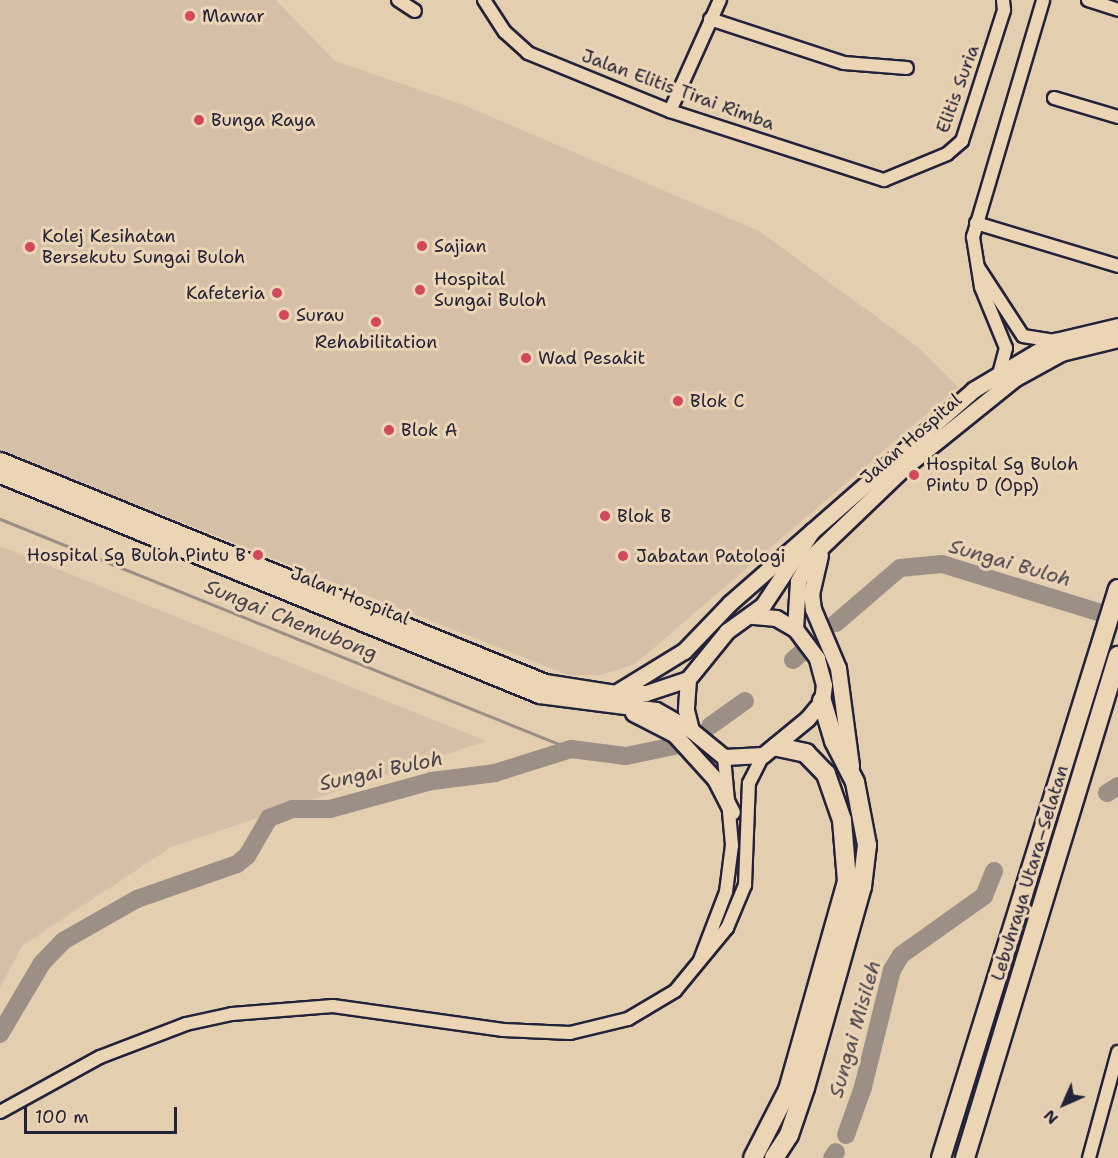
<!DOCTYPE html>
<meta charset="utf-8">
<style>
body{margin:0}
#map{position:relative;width:1118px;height:1158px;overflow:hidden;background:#e4ceb0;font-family:"Shantell Sans",sans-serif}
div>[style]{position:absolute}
.built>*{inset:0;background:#d5c0a7}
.stream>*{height:3px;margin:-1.5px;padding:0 1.5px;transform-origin:1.5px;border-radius:1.5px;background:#9c8f85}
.river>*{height:18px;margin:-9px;padding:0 9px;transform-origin:9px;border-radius:9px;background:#9c8f85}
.roads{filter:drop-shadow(2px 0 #22223b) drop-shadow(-2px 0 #22223b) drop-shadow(0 2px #22223b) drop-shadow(0 -2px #22223b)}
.minor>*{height:12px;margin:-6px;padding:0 6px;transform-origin:6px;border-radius:6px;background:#ecd5b5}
.major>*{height:15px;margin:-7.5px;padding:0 7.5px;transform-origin:7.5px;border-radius:7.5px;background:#ecd5b5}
.highway>*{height:18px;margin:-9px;padding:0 9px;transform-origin:9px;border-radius:9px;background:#ecd5b5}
.dots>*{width:16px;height:16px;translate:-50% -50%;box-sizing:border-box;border:3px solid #ecd5b5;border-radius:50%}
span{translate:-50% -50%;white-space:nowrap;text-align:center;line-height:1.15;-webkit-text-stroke:6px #ecd5b5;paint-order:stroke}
.poi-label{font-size:18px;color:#22223b}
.left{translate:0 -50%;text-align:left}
.right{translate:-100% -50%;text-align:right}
.street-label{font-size:18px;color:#22223b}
.water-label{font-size:20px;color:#474351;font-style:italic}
.north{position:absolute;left:1034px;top:1074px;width:60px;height:60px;-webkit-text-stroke:4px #ecd5b5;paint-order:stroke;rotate:225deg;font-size:16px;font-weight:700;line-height:24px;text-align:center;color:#22223b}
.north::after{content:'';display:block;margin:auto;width:21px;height:27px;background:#22223b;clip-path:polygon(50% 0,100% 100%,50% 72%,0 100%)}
.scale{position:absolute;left:24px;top:1107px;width:153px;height:27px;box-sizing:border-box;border:3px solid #22223b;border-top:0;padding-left:8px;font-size:18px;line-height:21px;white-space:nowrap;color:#22223b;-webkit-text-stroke:4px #ecd5b5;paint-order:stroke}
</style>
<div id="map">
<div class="built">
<i style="clip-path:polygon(0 0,276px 0,335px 61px,466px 106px,759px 231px,919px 348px,958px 387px,635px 664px,601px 675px,568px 675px,103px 491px,0 449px)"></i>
<i style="clip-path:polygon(0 546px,486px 741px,171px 847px,22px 946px,0 988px)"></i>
</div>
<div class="stream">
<i style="left:0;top:519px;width:616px;rotate:21.94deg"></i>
</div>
<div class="river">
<i style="left:836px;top:623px;width:84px;rotate:-40.7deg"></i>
<i style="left:900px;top:568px;width:42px;rotate:-5.4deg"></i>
<i style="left:942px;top:564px;width:184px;rotate:17.1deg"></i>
<i style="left:793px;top:660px;width:18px;rotate:-41deg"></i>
<i style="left:710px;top:726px;width:43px;rotate:-35.5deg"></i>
<i style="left:1107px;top:793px;width:13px;rotate:-32deg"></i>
<i style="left:0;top:1034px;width:82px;rotate:-59.4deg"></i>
<i style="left:42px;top:963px;width:30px;rotate:-46deg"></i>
<i style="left:63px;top:941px;width:85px;rotate:-29.6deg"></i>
<i style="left:137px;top:899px;width:106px;rotate:-19.3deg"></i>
<i style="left:237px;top:864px;width:13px;rotate:-39deg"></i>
<i style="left:247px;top:856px;width:44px;rotate:-59.9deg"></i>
<i style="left:269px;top:818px;width:25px;rotate:-21deg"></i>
<i style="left:292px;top:809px;width:38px"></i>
<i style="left:330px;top:809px;width:106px;rotate:-15.4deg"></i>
<i style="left:432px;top:781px;width:64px;rotate:-7.2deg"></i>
<i style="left:495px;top:773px;width:80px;rotate:-17.5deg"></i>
<i style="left:571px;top:749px;width:55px;rotate:7.3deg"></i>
<i style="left:626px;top:756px;width:54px;rotate:-11.7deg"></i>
<i style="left:846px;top:1135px;width:51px;rotate:-70.5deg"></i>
<i style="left:863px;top:1087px;width:121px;rotate:-76.1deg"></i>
<i style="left:892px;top:970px;width:17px;rotate:-59deg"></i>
<i style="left:901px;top:955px;width:102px;rotate:-35.4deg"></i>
<i style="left:984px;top:896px;width:27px;rotate:-68deg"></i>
<i style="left:832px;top:1158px;width:7px;rotate:-56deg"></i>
</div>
<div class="roads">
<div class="minor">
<i style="left:398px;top:0;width:20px;rotate:33deg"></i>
<i style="left:484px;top:0;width:38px;rotate:57deg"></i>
<i style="left:505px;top:32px;width:31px;rotate:42deg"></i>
<i style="left:528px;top:53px;width:153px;rotate:22.2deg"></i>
<i style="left:670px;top:111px;width:225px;rotate:17.9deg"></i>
<i style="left:884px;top:180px;width:68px;rotate:-22.4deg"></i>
<i style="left:947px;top:154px;width:20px;rotate:-41deg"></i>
<i style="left:962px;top:141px;width:138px;rotate:-72.2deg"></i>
<i style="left:1004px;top:10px;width:10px;rotate:-96deg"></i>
<i style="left:1088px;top:0;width:32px;rotate:18deg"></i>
<i style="left:710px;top:19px;width:141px;rotate:18.2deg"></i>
<i style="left:844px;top:63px;width:63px;rotate:4.5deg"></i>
<i style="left:1054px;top:98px;width:67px;rotate:16.5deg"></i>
<i style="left:670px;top:111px;width:122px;rotate:-65.8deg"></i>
<i style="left:976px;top:223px;width:148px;rotate:16.8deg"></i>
<i style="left:978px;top:267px;width:82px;rotate:56.9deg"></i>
<i style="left:1023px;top:336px;width:32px;rotate:9deg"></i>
<i style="left:999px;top:374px;width:27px;rotate:-75deg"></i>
<i style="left:1006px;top:348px;width:66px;rotate:-112.3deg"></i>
<i style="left:981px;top:287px;width:51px;rotate:-99.1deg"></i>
<i style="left:973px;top:237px;width:247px;rotate:-73.5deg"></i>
<i style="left:700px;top:960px;width:73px;rotate:-69.1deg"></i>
<i style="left:726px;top:892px;width:47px;rotate:-82.7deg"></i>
<i style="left:732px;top:845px;width:88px;rotate:-95.2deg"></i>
<i style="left:0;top:1112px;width:114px;rotate:-28.8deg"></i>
<i style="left:100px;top:1057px;width:92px;rotate:-21deg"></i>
<i style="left:186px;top:1024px;width:47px;rotate:-12.3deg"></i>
<i style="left:232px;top:1014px;width:101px;rotate:-4.5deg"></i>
<i style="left:333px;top:1006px;width:172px;rotate:8deg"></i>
<i style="left:503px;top:1030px;width:67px;rotate:2.6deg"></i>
<i style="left:570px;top:1033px;width:60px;rotate:-13.6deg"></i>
<i style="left:628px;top:1019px;width:55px;rotate:-30.8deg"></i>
<i style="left:675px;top:991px;width:82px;rotate:-50.5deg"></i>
<i style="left:727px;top:928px;width:47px;rotate:-67.3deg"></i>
<i style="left:745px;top:885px;width:102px;rotate:-87.8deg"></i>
<i style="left:749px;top:783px;width:31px;rotate:-63deg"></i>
<i style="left:1089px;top:1158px;width:110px;rotate:-74.7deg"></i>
</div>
<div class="major">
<i style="left:0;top:460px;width:588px;rotate:22.16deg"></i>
<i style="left:545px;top:682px;width:71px;rotate:8.9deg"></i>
<i style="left:615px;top:693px;width:31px"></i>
<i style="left:646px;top:693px;width:44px;rotate:-18.4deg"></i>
<i style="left:688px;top:679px;width:62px;rotate:-50.9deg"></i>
<i style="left:727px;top:631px;width:44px;rotate:-35.8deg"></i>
<i style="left:763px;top:605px;width:89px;rotate:-56.5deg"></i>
<i style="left:0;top:475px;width:582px;rotate:22.2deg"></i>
<i style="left:539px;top:695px;width:118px;rotate:7.3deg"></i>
<i style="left:656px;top:710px;width:40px;rotate:29.7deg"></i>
<i style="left:820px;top:555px;width:39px;rotate:103deg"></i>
<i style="left:811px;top:593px;width:16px;rotate:83deg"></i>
<i style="left:813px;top:609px;width:64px;rotate:67deg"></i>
<i style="left:838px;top:668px;width:99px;rotate:82.4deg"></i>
<i style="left:795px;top:629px;width:48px;rotate:-86.4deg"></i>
<i style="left:798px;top:581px;width:26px;rotate:-62deg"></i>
<i style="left:810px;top:558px;width:132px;rotate:-43.8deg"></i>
<i style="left:905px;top:467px;width:140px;rotate:-38.9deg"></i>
<i style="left:1014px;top:379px;width:54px;rotate:-29deg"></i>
<i style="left:1061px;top:353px;width:59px;rotate:-13.8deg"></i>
<i style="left:688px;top:679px;width:31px;rotate:94deg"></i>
<i style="left:686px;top:710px;width:21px;rotate:76deg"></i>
<i style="left:691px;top:730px;width:43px;rotate:39.3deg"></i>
<i style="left:724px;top:757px;width:39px;rotate:-3deg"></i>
<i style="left:763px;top:755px;width:57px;rotate:-39.3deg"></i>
<i style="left:807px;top:719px;width:23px;rotate:-50deg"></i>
<i style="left:822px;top:701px;width:16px;rotate:-83deg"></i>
<i style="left:824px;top:685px;width:28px;rotate:-105deg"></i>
<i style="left:817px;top:658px;width:36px;rotate:-127deg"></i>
<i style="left:795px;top:629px;width:22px;rotate:-150deg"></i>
<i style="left:776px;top:618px;width:25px;rotate:-175deg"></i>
<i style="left:617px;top:692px;width:79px;rotate:-31.5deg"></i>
<i style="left:684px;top:651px;width:66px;rotate:-46.2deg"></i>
<i style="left:730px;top:603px;width:323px;rotate:-41.2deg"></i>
<i style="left:973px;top:390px;width:96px;rotate:-30.9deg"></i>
<i style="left:1055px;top:341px;width:65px;rotate:-13.4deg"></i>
<i style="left:633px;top:713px;width:46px;rotate:27.1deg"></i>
<i style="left:674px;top:734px;width:61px;rotate:47.7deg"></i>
<i style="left:715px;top:779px;width:37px;rotate:63deg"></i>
</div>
<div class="highway">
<i style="left:753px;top:1158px;width:76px;rotate:-62.8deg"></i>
<i style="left:788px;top:1090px;width:217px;rotate:-74.2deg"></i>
<i style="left:847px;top:881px;width:61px;rotate:-94.7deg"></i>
<i style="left:842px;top:820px;width:49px;rotate:-109.2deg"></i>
<i style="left:826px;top:774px;width:29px;rotate:-134deg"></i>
<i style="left:806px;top:753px;width:30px;rotate:-168deg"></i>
<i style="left:774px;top:1158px;width:27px;rotate:-57deg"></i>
<i style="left:789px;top:1135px;width:50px;rotate:-71.2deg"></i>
<i style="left:805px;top:1088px;width:209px;rotate:-74.2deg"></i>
<i style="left:862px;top:887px;width:42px;rotate:-83.2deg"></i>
<i style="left:867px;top:845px;width:64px;rotate:-100.8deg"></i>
<i style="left:855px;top:782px;width:46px;rotate:-117.1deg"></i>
<i style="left:834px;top:741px;width:42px;rotate:-106.7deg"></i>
<i style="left:941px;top:1158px;width:596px;rotate:-72.72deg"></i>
<i style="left:965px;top:1158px;width:525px;rotate:-73.05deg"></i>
</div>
</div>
<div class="dots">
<i style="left:190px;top:16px;background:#d1495b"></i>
<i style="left:199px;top:120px;background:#d1495b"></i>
<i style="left:422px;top:246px;background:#d1495b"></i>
<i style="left:30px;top:247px;background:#d1495b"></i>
<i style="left:420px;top:290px;background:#d1495b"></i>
<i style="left:277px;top:293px;background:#d1495b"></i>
<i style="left:284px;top:315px;background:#d1495b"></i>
<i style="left:376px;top:322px;background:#d1495b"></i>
<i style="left:526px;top:358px;background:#d1495b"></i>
<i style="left:678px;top:401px;background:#d1495b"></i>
<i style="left:389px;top:430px;background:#d1495b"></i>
<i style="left:914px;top:475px;background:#d1495b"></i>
<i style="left:605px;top:516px;background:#d1495b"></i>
<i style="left:258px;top:555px;background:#d1495b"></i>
<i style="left:623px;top:556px;background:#d1495b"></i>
</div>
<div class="poi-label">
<span class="left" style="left:202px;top:16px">Mawar</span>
<span class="left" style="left:211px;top:120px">Bunga Raya</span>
<span class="left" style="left:42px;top:247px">Kolej Kesihatan<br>Bersekutu Sungai Buloh</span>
<span class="left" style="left:434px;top:246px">Sajian</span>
<span class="left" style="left:434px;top:290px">Hospital<br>Sungai Buloh</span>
<span class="right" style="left:265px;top:293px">Kafeteria</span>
<span class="left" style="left:296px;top:315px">Surau</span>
<span style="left:376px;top:342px">Rehabilitation</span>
<span class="left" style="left:538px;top:358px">Wad Pesakit</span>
<span class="left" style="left:690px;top:401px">Blok C</span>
<span class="left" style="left:401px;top:430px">Blok A</span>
<span class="left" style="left:926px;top:475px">Hospital Sg Buloh<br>Pintu D (Opp)</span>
<span class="left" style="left:617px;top:516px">Blok B</span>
<span class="right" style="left:246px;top:555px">Hospital Sg Buloh Pintu B</span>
<span class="left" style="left:636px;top:556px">Jabatan Patologi</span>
</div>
<div class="street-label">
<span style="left:958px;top:89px;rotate:-70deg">Elitis Suria</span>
<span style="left:678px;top:90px;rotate:20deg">Jalan Elitis Tirai Rimba</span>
<span style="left:911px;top:439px;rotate:-41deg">Jalan Hospital</span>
<span style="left:350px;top:596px;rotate:22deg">Jalan Hospital</span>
<span style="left:1030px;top:873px;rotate:-73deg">Lebuhraya Utara–Selatan</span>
</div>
<div class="water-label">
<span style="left:1010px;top:563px;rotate:16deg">Sungai Buloh</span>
<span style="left:291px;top:620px;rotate:22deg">Sungai Chemubong</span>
<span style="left:381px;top:771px;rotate:-12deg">Sungai Buloh</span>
<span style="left:855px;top:1029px;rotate:-74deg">Sungai Misileh</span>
</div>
<div class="north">N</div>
<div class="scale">100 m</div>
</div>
